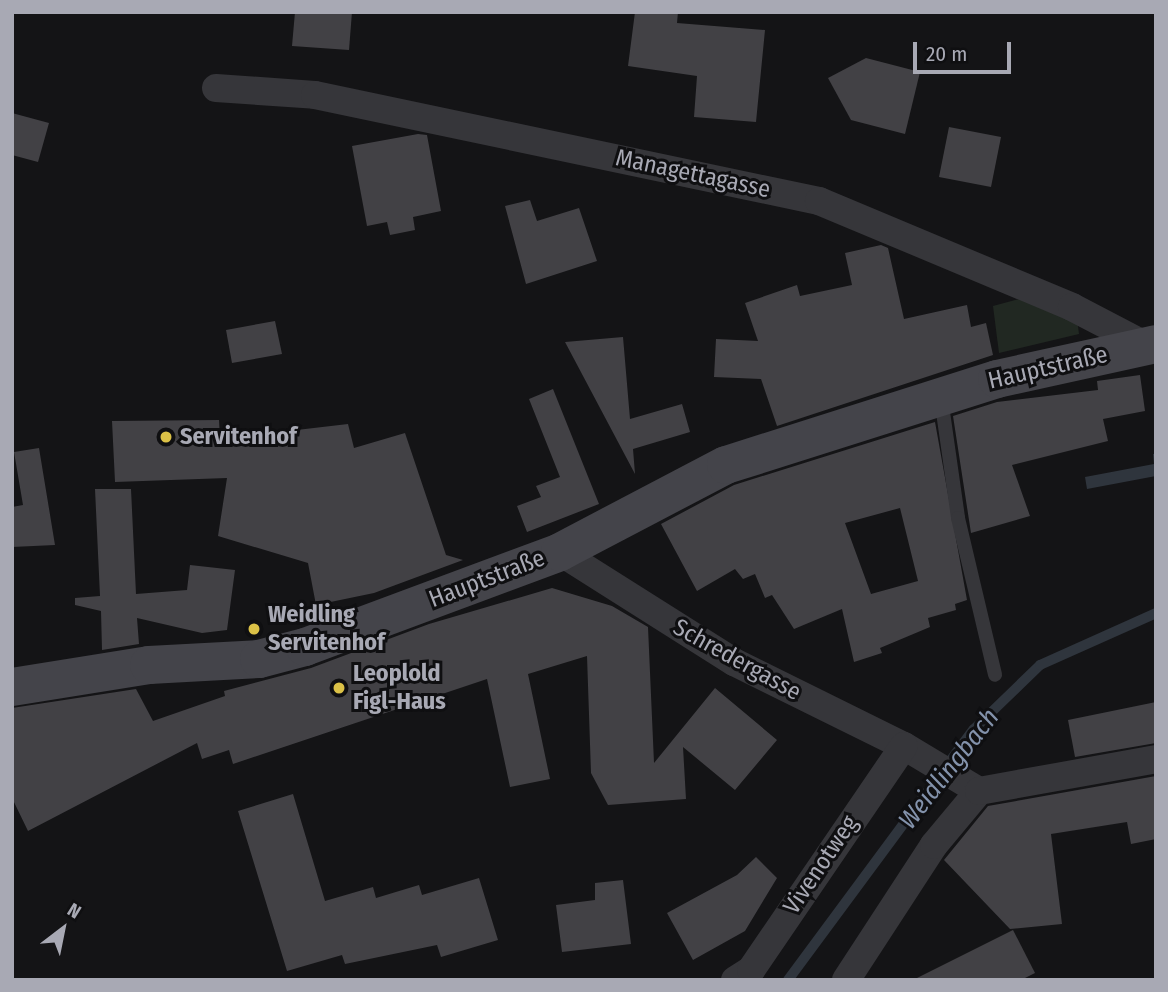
<!DOCTYPE html>
<meta charset="utf-8">
<style>
body{margin:0}
#map{position:relative;width:1168px;height:992px;overflow:hidden;background:#141416;font-family:"Fira Sans Condensed",sans-serif}
div>[style]{position:absolute}
.green>*{inset:0;background:#212822}
.water>*{inset:0;background:#2f353d}
.stream>*{height:10px;margin:-5px;padding:0 5px;transform-origin:5px;border-radius:5px;background:#2f353d}
.building>*{inset:0;background:#424145}
.lane>*{height:14px;margin:-7px;padding:0 7px;transform-origin:7px;border-radius:7px;background:#36363a}
.street>*{height:28px;margin:-14px;padding:0 14px;transform-origin:14px;border-radius:14px;background:#36363a}
.secondary>*{height:38px;margin:-19px;padding:0 19px;transform-origin:19px;border-radius:19px;background:#44444a}
.dots>*{width:19px;height:19px;translate:-50% -50%;box-sizing:border-box;border:4px solid #0f0f11;border-radius:50%}
span{translate:-50% -50%;white-space:nowrap;text-align:center;line-height:1.15;-webkit-text-stroke:6px #0f0f11;paint-order:stroke}
.street-label{font-size:24px;color:#a8a9b4}
.poi-label{font-size:24px;color:#a8a9b4;font-weight:700}
.left{translate:0 -50%;text-align:left}
.water-label{font-size:26px;color:#8392ab;font-style:italic}
.frame{position:absolute;inset:0;border:14px solid #a8a9b4;pointer-events:none}
.north{position:absolute;left:28px;top:894px;width:70px;height:70px;-webkit-text-stroke:5px #0f0f11;paint-order:stroke;rotate:32deg;font-size:19px;font-weight:700;line-height:28px;text-align:center;color:#a8a9b4}
.north::after{content:'';display:block;margin:auto;width:24px;height:32px;background:#a8a9b4;clip-path:polygon(50% 0,100% 100%,50% 72%,0 100%)}
.scale{position:absolute;left:913px;top:42px;width:98px;height:32px;box-sizing:border-box;border:4px solid #a8a9b4;border-top:0;padding-left:9px;font-size:21px;line-height:24px;white-space:nowrap;color:#a8a9b4;-webkit-text-stroke:5px #0f0f11;paint-order:stroke}
</style>
<div id="map">
<div class="green">
<i style="clip-path:polygon(1026px 297px,1077px 319px,1079px 334px,999px 353px,993px 306px)"></i>
</div>
<div class="water">
<i style="clip-path:polygon(1153px 454px,1156px 454px,1156px 476px,1087px 489px,1085px 477px,1154px 464px)"></i>
</div>
<div class="stream">
<i style="left:788px;top:980px;width:312px;rotate:-53.5deg"></i>
<i style="left:974px;top:729px;width:92px;rotate:-44.1deg"></i>
<i style="left:1040px;top:665px;width:127px;rotate:-24.1deg"></i>
</div>
<div class="building">
<i style="clip-path:polygon(295px 12px,352px 12px,349px 50px,292px 46px)"></i>
<i style="clip-path:polygon(635px 12px,678px 12px,677px 23px,765px 30px,756px 122px,694px 117px,697px 76px,628px 66px)"></i>
<i style="clip-path:polygon(866px 58px,920px 72px,905px 134px,851px 120px,828px 78px)"></i>
<i style="clip-path:polygon(12px 113px,49px 123px,38px 162px,12px 155px)"></i>
<i style="clip-path:polygon(949px 127px,1001px 137px,991px 187px,939px 177px)"></i>
<i style="clip-path:polygon(418px 134px,427px 135px,441px 211px,413px 217px,415px 230px,390px 235px,387px 222px,367px 226px,352px 146px)"></i>
<i style="clip-path:polygon(530px 200px,537px 221px,579px 208px,597px 261px,526px 284px,505px 206px)"></i>
<i style="clip-path:polygon(881px 245px,888px 248px,904px 319px,967px 305px,971px 327px,986px 323px,993px 355px,777px 426px,761px 379px,714px 377px,716px 339px,758px 341px,745px 303px,797px 285px,800px 296px,852px 285px,845px 253px)"></i>
<i style="clip-path:polygon(275px 321px,282px 354px,232px 363px,226px 330px)"></i>
<i style="clip-path:polygon(623px 337px,630px 419px,682px 404px,690px 432px,633px 449px,635px 474px,565px 342px)"></i>
<i style="clip-path:polygon(1140px 375px,1145px 411px,1103px 419px,1108px 441px,1012px 465px,1030px 516px,971px 533px,953px 416px,997px 402px,1098px 390px,1097px 381px)"></i>
<i style="clip-path:polygon(553px 389px,599px 504px,527px 532px,517px 506px,541px 497px,536px 486px,560px 477px,529px 399px)"></i>
<i style="clip-path:polygon(219px 420px,220px 439px,348px 424px,354px 448px,405px 433px,446px 555px,463px 560px,374px 593px,316px 605px,308px 563px,218px 536px,227px 478px,115px 482px,112px 421px)"></i>
<i style="clip-path:polygon(evenodd,935px 422px,967px 600px,955px 604px,956px 610px,928px 618px,930px 627px,880px 648px,882px 653px,854px 662px,842px 609px,794px 629px,772px 595px,765px 598px,755px 574px,743px 579px,735px 569px,697px 591px,661px 524px,734px 485px,935px 422px,900px 508px,918px 581px,871px 594px,845px 523px,900px 508px)"></i>
<i style="clip-path:polygon(39px 448px,55px 545px,12px 547px,12px 507px,23px 505px,14px 452px)"></i>
<i style="clip-path:polygon(95px 489px,131px 489px,136px 594px,187px 590px,190px 565px,235px 570px,227px 630px,202px 633px,137px 618px,139px 644px,102px 650px,101px 611px,75px 605px,75px 598px,100px 596px)"></i>
<i style="clip-path:polygon(552px 588px,612px 606px,648px 627px,654px 763px,715px 688px,777px 740px,735px 790px,683px 747px,686px 799px,608px 805px,591px 773px,587px 656px,528px 674px,550px 779px,510px 787px,487px 679px,233px 764px,229px 750px,202px 759px,197px 743px,28px 831px,12px 798px,12px 708px,136px 689px,153px 721px,225px 696px,224px 691px,311px 668px,429px 624px)"></i>
<i style="clip-path:polygon(1156px 702px,1156px 743px,1075px 757px,1068px 720px)"></i>
<i style="clip-path:polygon(1156px 776px,1156px 839px,1131px 844px,1127px 822px,1051px 834px,1062px 924px,1010px 929px,944px 860px,988px 806px)"></i>
<i style="clip-path:polygon(293px 794px,325px 901px,373px 887px,376px 898px,419px 885px,422px 895px,479px 878px,498px 940px,441px 957px,437px 945px,345px 964px,342px 955px,287px 971px,238px 811px)"></i>
<i style="clip-path:polygon(756px 857px,777px 878px,745px 931px,693px 960px,667px 913px,737px 875px)"></i>
<i style="clip-path:polygon(623px 880px,631px 944px,562px 952px,556px 905px,595px 900px,595px 883px)"></i>
<i style="clip-path:polygon(1013px 930px,1035px 973px,1021px 980px,913px 980px)"></i>
</div>
<div class="lane">
<i style="left:941px;top:398px;width:121px;rotate:81.9deg"></i>
<i style="left:958px;top:518px;width:161px;rotate:76.7deg"></i>
</div>
<div class="street">
<i style="left:216px;top:88px;width:99px;rotate:4deg"></i>
<i style="left:315px;top:95px;width:515px;rotate:11.88deg"></i>
<i style="left:819px;top:201px;width:274px;rotate:22.7deg"></i>
<i style="left:1072px;top:307px;width:82px;rotate:27.5deg"></i>
<i style="left:560px;top:552px;width:206px;rotate:32.3deg"></i>
<i style="left:734px;top:662px;width:190px;rotate:26.3deg"></i>
<i style="left:904px;top:746px;width:87px;rotate:31deg"></i>
<i style="left:735px;top:980px;width:19px;rotate:-32deg"></i>
<i style="left:751px;top:970px;width:271px;rotate:-55.7deg"></i>
<i style="left:846px;top:980px;width:161px;rotate:-56.9deg"></i>
<i style="left:934px;top:845px;width:70px;rotate:-50.2deg"></i>
<i style="left:979px;top:791px;width:180px;rotate:-10.2deg"></i>
</div>
<div class="secondary">
<i style="left:12px;top:687px;width:139px;rotate:-9.1deg"></i>
<i style="left:149px;top:665px;width:110px;rotate:-3.1deg"></i>
<i style="left:259px;top:659px;width:48px;rotate:-14.6deg"></i>
<i style="left:305px;top:647px;width:272px;rotate:-20.4deg"></i>
<i style="left:560px;top:552px;width:187px;rotate:-27.7deg"></i>
<i style="left:726px;top:465px;width:284px;rotate:-17.6deg"></i>
<i style="left:997px;top:379px;width:163px;rotate:-12.4deg"></i>
</div>
<div class="dots">
<i style="left:166px;top:437px;background:#dbc147"></i>
<i style="left:254px;top:629px;background:#dbc147"></i>
<i style="left:339px;top:688px;background:#dbc147"></i>
</div>
<div class="street-label">
<span style="left:693px;top:174px;rotate:12deg">Managettagasse</span>
<span style="left:1048px;top:368px;rotate:-13deg">Hauptstraße</span>
<span style="left:487px;top:579px;rotate:-21deg">Hauptstraße</span>
<span style="left:737px;top:660px;rotate:29deg">Schredergasse</span>
<span style="left:821px;top:865px;rotate:-56deg">Vivenotweg</span>
</div>
<div class="poi-label">
<span class="left" style="left:180px;top:437px">Servitenhof</span>
<span class="left" style="left:268px;top:629px">Weidling<br>Servitenhof</span>
<span class="left" style="left:353px;top:688px">Leoplold<br>Figl-Haus</span>
</div>
<div class="water-label">
<span style="left:949px;top:769px;rotate:-52deg">Weidlingbach</span>
</div>
<div class="frame"></div>
<div class="north">N</div>
<div class="scale">20 m</div>
</div>
